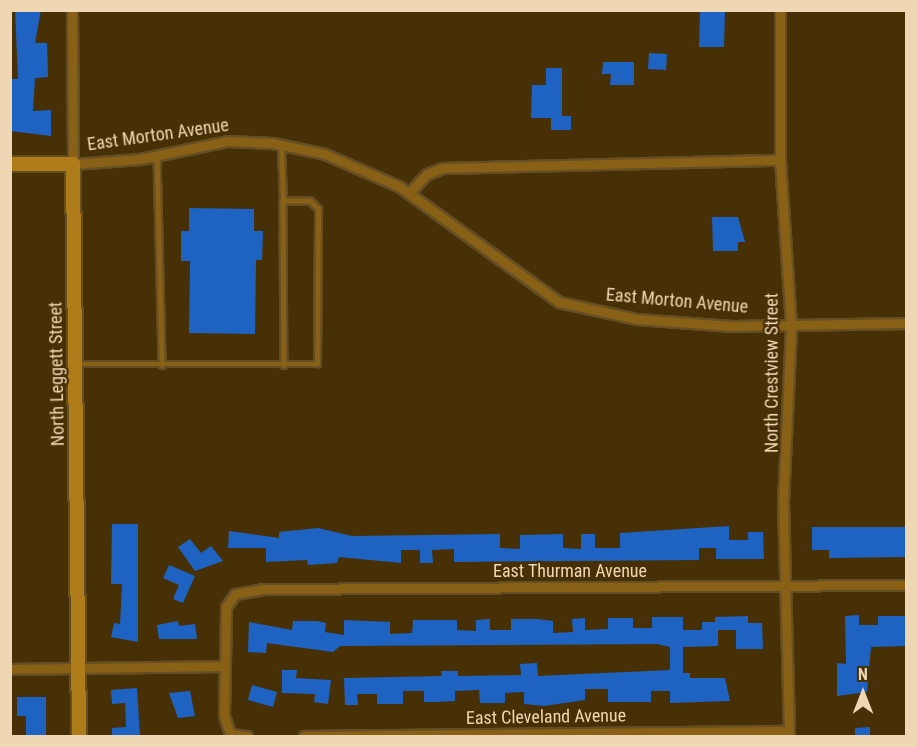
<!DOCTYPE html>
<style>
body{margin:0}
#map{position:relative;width:917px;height:747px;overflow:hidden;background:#473005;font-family:"Roboto Condensed",sans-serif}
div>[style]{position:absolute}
.building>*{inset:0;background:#1e63c2}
.roads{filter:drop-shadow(2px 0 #654e24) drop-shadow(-2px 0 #654e24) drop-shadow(0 2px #654e24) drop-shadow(0 -2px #654e24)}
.lane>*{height:4.5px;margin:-2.25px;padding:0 2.25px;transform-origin:2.25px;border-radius:2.25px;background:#896116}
.street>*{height:9px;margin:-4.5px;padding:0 4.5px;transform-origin:4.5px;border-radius:4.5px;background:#896116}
.secondary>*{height:14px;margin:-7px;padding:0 7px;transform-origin:7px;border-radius:7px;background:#af7c1a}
span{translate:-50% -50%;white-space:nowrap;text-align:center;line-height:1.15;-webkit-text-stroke:4.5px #473005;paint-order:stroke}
.street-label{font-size:18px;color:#efd7b4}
.frame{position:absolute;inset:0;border:12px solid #efd7b4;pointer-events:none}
.north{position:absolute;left:833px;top:663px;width:60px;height:60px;-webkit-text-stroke:4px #473005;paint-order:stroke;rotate:0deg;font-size:16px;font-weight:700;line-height:24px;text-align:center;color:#efd7b4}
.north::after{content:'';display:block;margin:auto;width:21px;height:27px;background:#efd7b4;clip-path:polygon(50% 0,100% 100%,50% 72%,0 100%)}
</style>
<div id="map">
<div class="building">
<i style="clip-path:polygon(15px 10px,41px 10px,35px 43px,47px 43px,48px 77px,35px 78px,33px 111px,51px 110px,51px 136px,10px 131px,11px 79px,18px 79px)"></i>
<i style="clip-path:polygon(700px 10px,725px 10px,724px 47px,699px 47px)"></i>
<i style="clip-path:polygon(649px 53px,667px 54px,666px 70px,648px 69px)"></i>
<i style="clip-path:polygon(603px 62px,634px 62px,634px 85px,610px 85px,611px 74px,602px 74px)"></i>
<i style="clip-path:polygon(546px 68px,562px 68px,562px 116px,571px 116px,571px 130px,551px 130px,551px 118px,531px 118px,532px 85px,546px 85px)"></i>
<i style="clip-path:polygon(189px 208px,254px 209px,254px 231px,263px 231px,262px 260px,256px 260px,255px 334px,189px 333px,190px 261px,181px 261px,181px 231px,189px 231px)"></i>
<i style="clip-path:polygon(712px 217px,738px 217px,745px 242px,738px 242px,738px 251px,713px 251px)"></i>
<i style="clip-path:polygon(112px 524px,138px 524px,138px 642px,111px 637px,114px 623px,120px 624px,122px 584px,111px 584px)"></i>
<i style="clip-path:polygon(729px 526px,729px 540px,748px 540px,748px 532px,763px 532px,764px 559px,716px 559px,716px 548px,699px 548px,699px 560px,454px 562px,454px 549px,432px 550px,433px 563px,420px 563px,420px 550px,401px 550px,401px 563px,339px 557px,337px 563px,308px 565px,307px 560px,266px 562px,266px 548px,228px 548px,229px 531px,279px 538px,279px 532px,318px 528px,352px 536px,500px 534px,500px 548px,520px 549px,520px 535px,563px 534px,563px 548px,581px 549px,581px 534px,595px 534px,595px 548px,620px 548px,620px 533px)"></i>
<i style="clip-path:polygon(812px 527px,906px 527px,906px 557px,829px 558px,829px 550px,812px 550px)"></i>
<i style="clip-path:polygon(190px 539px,201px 553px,211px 546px,223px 561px,195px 571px,178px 547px)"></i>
<i style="clip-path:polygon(169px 565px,195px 576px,183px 603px,173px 599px,179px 585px,163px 578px)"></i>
<i style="clip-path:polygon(859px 615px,859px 625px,878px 625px,878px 616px,906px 616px,906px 646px,871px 647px,867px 692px,837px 696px,837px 663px,846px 664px,845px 616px)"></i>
<i style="clip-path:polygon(748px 616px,748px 623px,762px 623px,763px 649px,736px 649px,736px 630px,718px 630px,718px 646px,683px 647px,683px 673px,690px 673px,690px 678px,725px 678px,730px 701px,670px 703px,670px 691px,651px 691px,651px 702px,608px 702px,608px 689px,585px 689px,585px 700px,544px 706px,524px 704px,524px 692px,505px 693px,505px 703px,480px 703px,479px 690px,455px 691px,455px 701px,437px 702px,424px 702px,424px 691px,403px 691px,403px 704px,377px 704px,377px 694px,357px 694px,358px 705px,345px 705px,344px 678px,442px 676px,441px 671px,458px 671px,458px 676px,521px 675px,520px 664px,537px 663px,538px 676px,670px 670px,670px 647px,657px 644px,340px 646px,333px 652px,267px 643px,266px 653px,248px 652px,249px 622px,292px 630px,293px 621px,317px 621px,326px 623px,325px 632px,344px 635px,344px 620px,390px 622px,390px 634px,412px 633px,413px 620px,457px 620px,457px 630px,476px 631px,476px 620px,490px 619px,490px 630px,511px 630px,511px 619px,537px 619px,553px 621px,553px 633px,573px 632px,572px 619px,585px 618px,585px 630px,608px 629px,608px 618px,633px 618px,633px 628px,652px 628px,652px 617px,683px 617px,683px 630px,702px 630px,702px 622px,715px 622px,715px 617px)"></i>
<i style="clip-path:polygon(178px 621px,179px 626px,195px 624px,197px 639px,159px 639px,157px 625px)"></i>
<i style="clip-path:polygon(282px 670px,297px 670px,296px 678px,331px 680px,328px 704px,314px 702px,315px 694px,282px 693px)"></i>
<i style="clip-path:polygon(252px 685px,277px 692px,273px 707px,248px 700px)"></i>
<i style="clip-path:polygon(137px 688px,140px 736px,112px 736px,112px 728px,126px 727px,125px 703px,112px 704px,111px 690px)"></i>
<i style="clip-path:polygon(190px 691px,195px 716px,178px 718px,169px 693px)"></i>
<i style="clip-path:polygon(17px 697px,46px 697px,46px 736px,26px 736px,26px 716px,17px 716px)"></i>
<i style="clip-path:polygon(870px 727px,870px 736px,855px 736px,855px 728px)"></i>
</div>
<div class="roads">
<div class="lane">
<i style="left:157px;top:155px;width:210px;rotate:88.6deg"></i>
<i style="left:283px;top:201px;width:164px;rotate:89.7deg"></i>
<i style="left:78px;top:364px;width:239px"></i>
<i style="left:317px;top:364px;width:155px;rotate:-89.6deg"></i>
<i style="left:318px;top:209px;width:11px;rotate:-135deg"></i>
<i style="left:310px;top:201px;width:27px;rotate:180deg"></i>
<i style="left:283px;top:201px;width:55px;rotate:-92.1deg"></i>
</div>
<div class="street">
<i style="left:72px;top:10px;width:154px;rotate:89.6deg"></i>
<i style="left:73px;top:164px;width:67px;rotate:-4.3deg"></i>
<i style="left:140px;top:159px;width:90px;rotate:-11.6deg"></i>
<i style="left:228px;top:141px;width:44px;rotate:2.6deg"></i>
<i style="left:272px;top:143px;width:54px;rotate:11.7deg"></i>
<i style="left:325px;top:154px;width:82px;rotate:23.7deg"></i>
<i style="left:400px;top:187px;width:196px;rotate:35.9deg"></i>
<i style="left:559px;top:302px;width:80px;rotate:12.3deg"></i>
<i style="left:637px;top:319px;width:95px;rotate:4.2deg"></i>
<i style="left:732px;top:326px;width:174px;rotate:-1deg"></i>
<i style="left:780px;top:10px;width:150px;rotate:90deg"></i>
<i style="left:780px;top:160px;width:167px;rotate:86.2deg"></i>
<i style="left:791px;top:327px;width:174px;rotate:92.6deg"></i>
<i style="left:783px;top:501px;width:235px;rotate:88.5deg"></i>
<i style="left:409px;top:193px;width:26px;rotate:-47deg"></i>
<i style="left:427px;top:174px;width:17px;rotate:-21deg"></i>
<i style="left:443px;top:168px;width:337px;rotate:-1.4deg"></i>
<i style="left:10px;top:669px;width:215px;rotate:-0.8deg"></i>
<i style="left:247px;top:736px;width:17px;rotate:-173deg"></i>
<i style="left:230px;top:734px;width:20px;rotate:-108deg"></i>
<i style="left:224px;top:715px;width:108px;rotate:-88.9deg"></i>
<i style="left:226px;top:607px;width:16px;rotate:-55deg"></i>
<i style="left:235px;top:594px;width:27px;rotate:-10deg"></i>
<i style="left:262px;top:589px;width:644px;rotate:-0.36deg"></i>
<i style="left:304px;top:736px;width:485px;rotate:-0.6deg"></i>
</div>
<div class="secondary">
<i style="left:10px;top:164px;width:63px"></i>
<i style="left:73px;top:164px;width:572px;rotate:89.4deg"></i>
</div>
</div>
<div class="street-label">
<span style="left:158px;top:135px;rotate:-8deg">East Morton Avenue</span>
<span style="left:677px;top:301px;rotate:5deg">East Morton Avenue</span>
<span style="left:772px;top:373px;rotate:-90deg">North Crestview Street</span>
<span style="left:57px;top:374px;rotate:-91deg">North Leggett Street</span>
<span style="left:570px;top:571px">East Thurman Avenue</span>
<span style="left:546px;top:717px;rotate:-1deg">East Cleveland Avenue</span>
</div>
<div class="frame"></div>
<div class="north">N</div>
</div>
